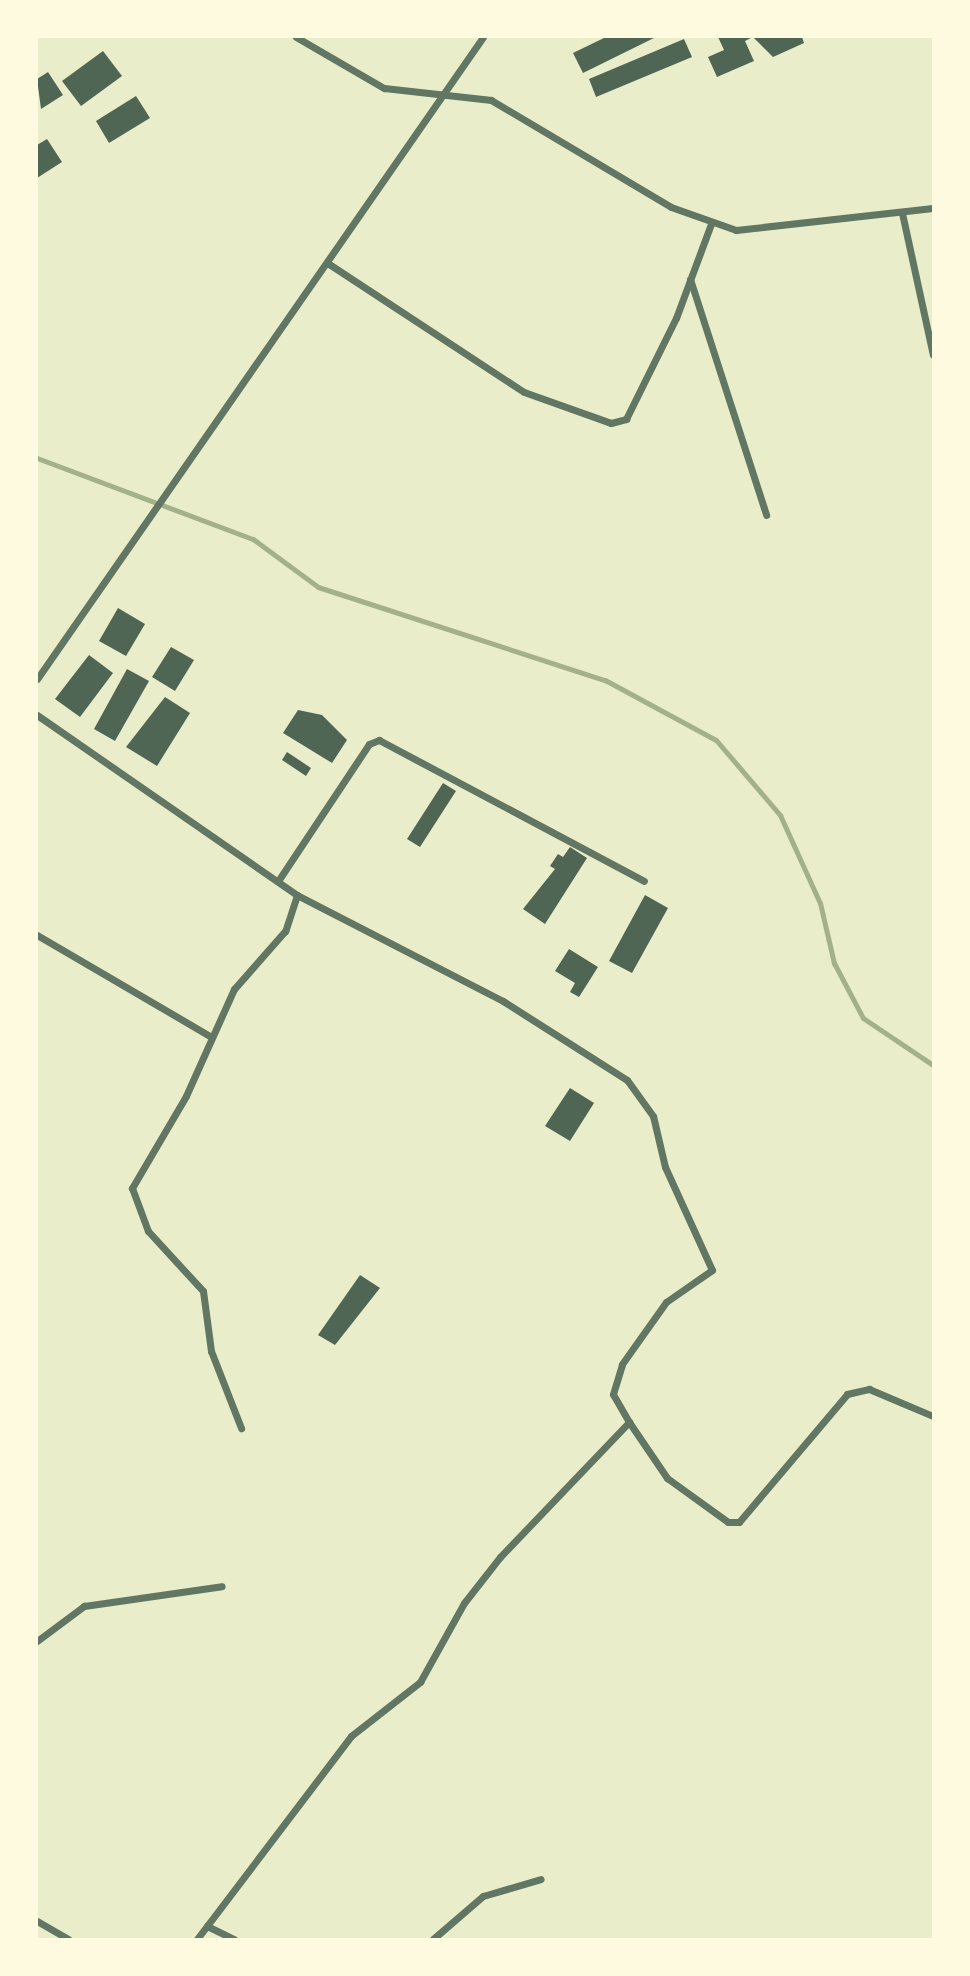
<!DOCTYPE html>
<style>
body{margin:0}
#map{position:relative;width:970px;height:1976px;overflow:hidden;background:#e9edc9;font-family:"Titillium Web",sans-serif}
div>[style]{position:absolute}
.stream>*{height:5px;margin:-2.5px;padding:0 2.5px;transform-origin:2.5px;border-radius:2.5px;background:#a3b18a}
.building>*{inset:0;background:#4f6655}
.minor>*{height:7px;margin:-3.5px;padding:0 3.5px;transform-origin:3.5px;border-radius:3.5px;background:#617663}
span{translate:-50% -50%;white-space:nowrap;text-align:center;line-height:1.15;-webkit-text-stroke:7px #fefae0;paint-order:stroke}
.frame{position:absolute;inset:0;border:38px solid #fefae0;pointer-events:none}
</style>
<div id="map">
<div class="stream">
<i style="left:37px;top:458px;width:231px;rotate:20.6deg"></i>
<i style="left:253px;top:539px;width:81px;rotate:36.4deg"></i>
<i style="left:318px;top:587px;width:302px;rotate:18deg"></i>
<i style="left:605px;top:680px;width:126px;rotate:28.4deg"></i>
<i style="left:716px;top:740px;width:99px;rotate:49.5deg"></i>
<i style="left:780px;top:815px;width:97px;rotate:65.6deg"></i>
<i style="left:820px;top:903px;width:62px;rotate:76.9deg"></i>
<i style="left:834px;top:963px;width:62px;rotate:62.2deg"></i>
<i style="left:863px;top:1018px;width:84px;rotate:33.9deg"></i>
</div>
<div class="building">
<i style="clip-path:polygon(606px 37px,656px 37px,583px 73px,573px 53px)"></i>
<i style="clip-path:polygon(718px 37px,802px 37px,804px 43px,773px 57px,753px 37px,745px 41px,754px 61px,717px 77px,708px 57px,724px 50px)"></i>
<i style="clip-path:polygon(684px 39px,692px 57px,596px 97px,589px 79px)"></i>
<i style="clip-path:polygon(103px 51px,122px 76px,81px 106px,62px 81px)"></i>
<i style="clip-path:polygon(48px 72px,63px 95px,41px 109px,37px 79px)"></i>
<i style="clip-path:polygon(136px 96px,150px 118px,109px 143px,96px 121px)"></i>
<i style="clip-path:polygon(47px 139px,62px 162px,37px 178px,37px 145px)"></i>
<i style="clip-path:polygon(118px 608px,145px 624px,126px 656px,99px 641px)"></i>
<i style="clip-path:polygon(171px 647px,194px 660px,175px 691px,152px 677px)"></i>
<i style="clip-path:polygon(89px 655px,113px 673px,80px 717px,55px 699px)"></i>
<i style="clip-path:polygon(127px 669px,149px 681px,115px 741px,94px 729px)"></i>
<i style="clip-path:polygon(165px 697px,190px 713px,157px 766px,126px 747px)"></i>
<i style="clip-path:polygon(298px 710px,322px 715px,347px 740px,332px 763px,283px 733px)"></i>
<i style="clip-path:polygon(287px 752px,311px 768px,306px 776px,282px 760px)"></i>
<i style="clip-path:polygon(443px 783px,456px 791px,420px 847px,407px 839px)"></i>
<i style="clip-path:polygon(570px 847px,587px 858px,545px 924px,523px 909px,555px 869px,550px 866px,558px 854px,563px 857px)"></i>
<i style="clip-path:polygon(645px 895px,668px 908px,632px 973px,609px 961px)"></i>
<i style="clip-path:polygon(569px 949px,598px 967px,579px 997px,570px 992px,575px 983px,555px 971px)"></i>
<i style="clip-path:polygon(570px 1088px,594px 1103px,570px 1141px,545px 1126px)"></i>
<i style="clip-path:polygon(360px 1275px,380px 1288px,335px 1345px,318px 1335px)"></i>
</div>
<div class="minor">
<i style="left:296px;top:37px;width:102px;rotate:30.1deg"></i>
<i style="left:384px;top:88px;width:108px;rotate:6.4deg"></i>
<i style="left:491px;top:100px;width:209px;rotate:30.7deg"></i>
<i style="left:671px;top:207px;width:69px;rotate:19.5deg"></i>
<i style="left:736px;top:230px;width:198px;rotate:-6.4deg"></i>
<i style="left:902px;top:213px;width:145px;rotate:77.7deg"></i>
<i style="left:329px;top:264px;width:233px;rotate:33.3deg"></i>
<i style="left:524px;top:392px;width:92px;rotate:19.6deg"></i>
<i style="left:611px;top:423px;width:16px;rotate:-15deg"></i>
<i style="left:626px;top:419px;width:113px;rotate:-63.7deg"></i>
<i style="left:676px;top:318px;width:100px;rotate:-69.6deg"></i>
<i style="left:690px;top:279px;width:248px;rotate:72.1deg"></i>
<i style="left:37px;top:679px;width:782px;rotate:-55.21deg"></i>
<i style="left:37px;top:715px;width:316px;rotate:34.7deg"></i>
<i style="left:278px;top:881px;width:164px;rotate:-56.4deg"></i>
<i style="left:369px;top:744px;width:11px;rotate:-22deg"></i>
<i style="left:379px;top:740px;width:300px;rotate:28deg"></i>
<i style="left:37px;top:935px;width:200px;rotate:30.3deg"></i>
<i style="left:629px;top:1422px;width:68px;rotate:55.8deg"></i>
<i style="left:667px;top:1478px;width:75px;rotate:35.8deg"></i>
<i style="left:728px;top:1522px;width:11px"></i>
<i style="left:739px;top:1522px;width:167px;rotate:-49.8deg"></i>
<i style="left:847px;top:1394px;width:23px;rotate:-13deg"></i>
<i style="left:869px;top:1389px;width:69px;rotate:22.9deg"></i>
<i style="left:37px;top:1641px;width:59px;rotate:-36.7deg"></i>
<i style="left:84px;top:1606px;width:139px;rotate:-8.2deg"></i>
<i style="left:37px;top:1921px;width:36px;rotate:30deg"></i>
<i style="left:207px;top:1926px;width:30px;rotate:26deg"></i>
<i style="left:197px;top:1939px;width:255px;rotate:-52.8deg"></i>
<i style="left:351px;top:1736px;width:88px;rotate:-38deg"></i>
<i style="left:420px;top:1682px;width:90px;rotate:-60.9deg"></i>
<i style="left:464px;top:1603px;width:58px;rotate:-52deg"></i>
<i style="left:500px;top:1557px;width:187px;rotate:-46.3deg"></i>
<i style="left:629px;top:1422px;width:32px;rotate:-120deg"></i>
<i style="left:613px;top:1394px;width:31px;rotate:-73deg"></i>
<i style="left:622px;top:1364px;width:76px;rotate:-54.6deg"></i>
<i style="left:666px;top:1302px;width:56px;rotate:-34.8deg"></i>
<i style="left:712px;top:1270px;width:113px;rotate:-114.5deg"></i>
<i style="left:665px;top:1167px;width:52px;rotate:-103.2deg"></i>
<i style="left:653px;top:1116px;width:44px;rotate:-125.8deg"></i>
<i style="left:627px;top:1080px;width:147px;rotate:-147.5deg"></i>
<i style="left:503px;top:1001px;width:232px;rotate:-152.8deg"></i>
<i style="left:297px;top:895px;width:38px;rotate:108deg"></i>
<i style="left:285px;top:931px;width:77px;rotate:131.3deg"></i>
<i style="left:234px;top:989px;width:117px;rotate:114.2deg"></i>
<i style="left:186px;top:1096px;width:107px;rotate:120.4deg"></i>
<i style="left:132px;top:1188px;width:46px;rotate:69.6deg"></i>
<i style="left:148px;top:1231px;width:81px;rotate:47.5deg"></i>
<i style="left:203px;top:1291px;width:61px;rotate:82.4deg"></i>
<i style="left:211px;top:1351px;width:83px;rotate:68.7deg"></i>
<i style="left:433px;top:1939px;width:66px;rotate:-40.7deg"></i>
<i style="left:483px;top:1896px;width:60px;rotate:-16.3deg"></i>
</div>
<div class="frame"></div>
</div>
